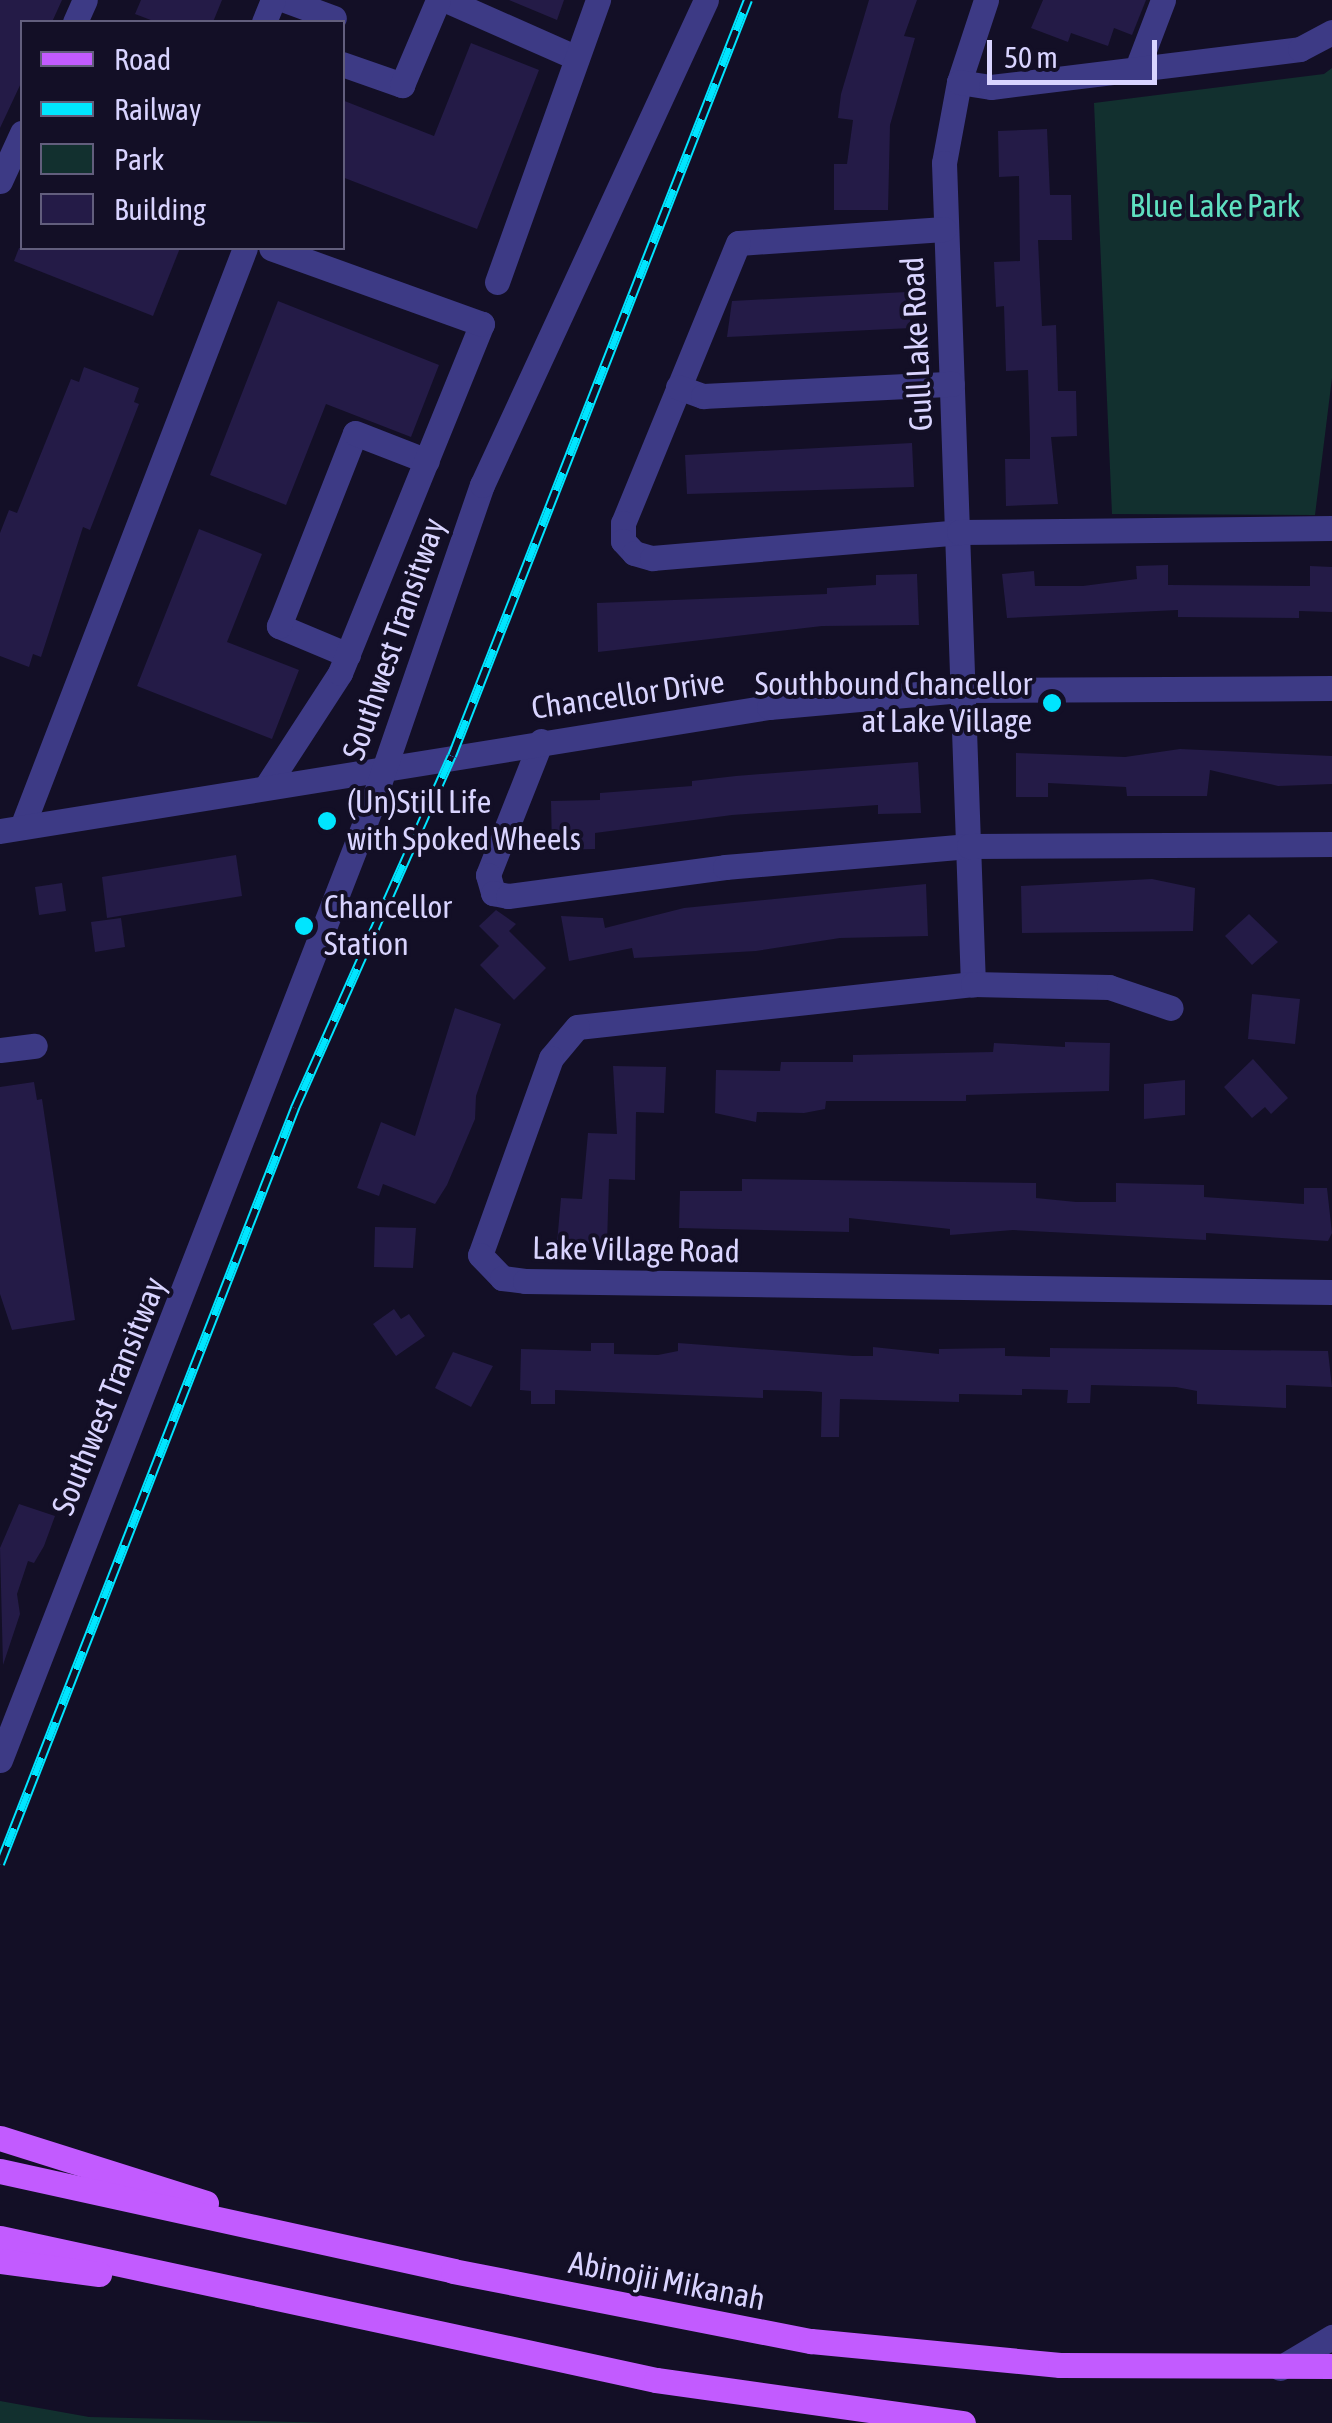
<!DOCTYPE html>
<style>
body{margin:0}
#map{position:relative;width:1332px;height:2423px;overflow:hidden;background:#130f26;font-family:"Asap Condensed",sans-serif}
div>[style]{position:absolute}
.green>*{inset:0;background:#12302f}
.building>*{inset:0;background:#241b47}
.minor>*{height:25px;margin:-12.5px;padding:0 12.5px;transform-origin:12.5px;border-radius:12.5px;background:#3d3a85}
.major>*{height:25px;margin:-12.5px;padding:0 12.5px;transform-origin:12.5px;border-radius:12.5px;background:#c25bff}
.rail>*{height:10px;margin-top:-5px;transform-origin:0;background:repeating-linear-gradient(90deg,#130f26 0 19px,#00e5ff 0 38px);box-sizing:border-box;border-block:2px solid #00e5ff}
.dots>*{width:28px;height:28px;translate:-50% -50%;box-sizing:border-box;border:5px solid #130f26;border-radius:50%}
span{translate:-50% -50%;white-space:nowrap;text-align:center;line-height:1.15;-webkit-text-stroke:8px #130f26;paint-order:stroke}
.park-label{font-size:32px;color:#5fe0c0}
.street-label{font-size:32px;color:#d9d4ff}
.poi-label{font-size:32px;color:#d9d4ff}
.right{translate:-100% -50%;text-align:right}
.left{translate:0 -50%;text-align:left}
.legend{position:absolute;left:20px;top:20px;width:325px;height:230px;box-sizing:border-box;background:#130f26;border:2px solid #625e7d;margin:0;padding:12px 18px;list-style:none;font-size:30px;color:#d9d4ff}
.legend li{display:flex;align-items:center;gap:20px;height:50px}
.legend b{width:50px;border:2px solid #625e7d}
.scale{position:absolute;left:987px;top:40px;width:170px;height:45px;box-sizing:border-box;border:5px solid #d9d4ff;border-top:0;padding-left:12px;font-size:30px;line-height:35px;white-space:nowrap;color:#d9d4ff;-webkit-text-stroke:8px #130f26;paint-order:stroke}
</style>
<div id="map">
<div class="green">
<i style="clip-path:polygon(1332px 68px,1332px 378px,1315px 515px,1112px 514px,1094px 103px,1324px 74px)"></i>
<i style="clip-path:polygon(0 2401px,89px 2417px,334px 2423px,0 2423px)"></i>
</div>
<div class="building">
<i style="clip-path:polygon(0 0,62px 0,52px 22px,22px 22px,22px 81px,0 128px)"></i>
<i style="clip-path:polygon(141px 0,222px 0,213px 22px,156px 22px,135px 14px)"></i>
<i style="clip-path:polygon(509px 0,564px 0,557px 20px)"></i>
<i style="clip-path:polygon(869px 0,917px 0,904px 36px,915px 38px,890px 125px,888px 210px,834px 210px,834px 164px,847px 164px,853px 120px,838px 118px,841px 94px)"></i>
<i style="clip-path:polygon(1043px 0,1146px 0,1132px 35px,1114px 28px,1108px 46px,1071px 33px,1068px 42px,1031px 28px)"></i>
<i style="clip-path:polygon(471px 43px,539px 70px,477px 229px,342px 177px,342px 100px,434px 136px)"></i>
<i style="clip-path:polygon(1047px 129px,1050px 195px,1071px 195px,1072px 240px,1038px 240px,1042px 326px,1056px 325px,1058px 391px,1076px 391px,1077px 436px,1051px 437px,1058px 504px,1006px 506px,1005px 459px,1030px 459px,1030px 437px,1028px 370px,1006px 371px,1004px 306px,996px 307px,994px 262px,1020px 261px,1019px 176px,999px 177px,998px 131px)"></i>
<i style="clip-path:polygon(19px 248px,180px 248px,153px 316px,14px 261px)"></i>
<i style="clip-path:polygon(907px 292px,911px 328px,727px 337px,732px 301px)"></i>
<i style="clip-path:polygon(278px 301px,439px 365px,411px 437px,326px 404px,286px 505px,210px 475px)"></i>
<i style="clip-path:polygon(84px 367px,139px 388px,134px 402px,139px 404px,90px 530px,83px 527px,41px 657px,33px 654px,29px 667px,0 656px,0 533px,9px 510px,17px 513px,71px 379px,79px 382px)"></i>
<i style="clip-path:polygon(912px 443px,914px 487px,687px 494px,685px 455px)"></i>
<i style="clip-path:polygon(199px 529px,262px 554px,227px 642px,299px 670px,272px 739px,137px 686px)"></i>
<i style="clip-path:polygon(1168px 565px,1168px 585px,1310px 586px,1310px 566px,1332px 567px,1332px 612px,1299px 611px,1299px 618px,1178px 617px,1178px 610px,1007px 618px,1002px 574px,1034px 571px,1035px 586px,1083px 586px,1137px 579px,1136px 566px)"></i>
<i style="clip-path:polygon(917px 574px,919px 625px,822px 626px,598px 652px,597px 603px,827px 594px,827px 588px,876px 585px,876px 575px)"></i>
<i style="clip-path:polygon(1180px 749px,1332px 756px,1332px 784px,1278px 786px,1210px 770px,1207px 796px,1127px 796px,1126px 787px,1048px 783px,1048px 797px,1016px 797px,1016px 753px,1125px 757px)"></i>
<i style="clip-path:polygon(918px 762px,921px 813px,878px 814px,878px 805px,732px 815px,595px 833px,595px 849px,552px 850px,551px 801px,600px 800px,600px 793px,692px 786px,692px 781px,736px 776px)"></i>
<i style="clip-path:polygon(236px 855px,242px 896px,107px 918px,102px 877px)"></i>
<i style="clip-path:polygon(1152px 879px,1195px 888px,1193px 931px,1022px 933px,1021px 886px)"></i>
<i style="clip-path:polygon(62px 883px,66px 911px,39px 915px,35px 887px)"></i>
<i style="clip-path:polygon(926px 884px,928px 936px,840px 938px,756px 951px,634px 958px,632px 948px,569px 961px,561px 916px,603px 918px,605px 928px,684px 908px)"></i>
<i style="clip-path:polygon(496px 910px,516px 924px,509px 931px,546px 968px,514px 1000px,480px 965px,499px 946px,479px 926px)"></i>
<i style="clip-path:polygon(1249px 914px,1278px 942px,1252px 965px,1225px 936px)"></i>
<i style="clip-path:polygon(121px 918px,125px 947px,95px 952px,91px 922px)"></i>
<i style="clip-path:polygon(1252px 994px,1300px 999px,1295px 1044px,1248px 1039px)"></i>
<i style="clip-path:polygon(455px 1008px,501px 1024px,476px 1096px,475px 1119px,447px 1185px,435px 1204px,383px 1184px,379px 1196px,357px 1188px,381px 1122px,415px 1136px)"></i>
<i style="clip-path:polygon(1065px 1042px,1110px 1043px,1109px 1091px,966px 1095px,966px 1101px,826px 1101px,825px 1109px,804px 1113px,757px 1112px,756px 1122px,715px 1113px,716px 1070px,780px 1071px,781px 1062px,853px 1062px,853px 1055px,993px 1052px,994px 1043px,1065px 1047px)"></i>
<i style="clip-path:polygon(1253px 1059px,1288px 1098px,1271px 1114px,1265px 1107px,1252px 1118px,1224px 1087px)"></i>
<i style="clip-path:polygon(613px 1066px,666px 1067px,664px 1113px,636px 1112px,635px 1180px,609px 1179px,607px 1244px,557px 1243px,561px 1198px,582px 1199px,588px 1133px,617px 1134px)"></i>
<i style="clip-path:polygon(1185px 1080px,1185px 1115px,1144px 1119px,1144px 1084px)"></i>
<i style="clip-path:polygon(34px 1082px,37px 1100px,42px 1099px,75px 1320px,12px 1330px,0 1294px,0 1087px)"></i>
<i style="clip-path:polygon(742px 1179px,1036px 1183px,1036px 1198px,1076px 1202px,1116px 1202px,1116px 1183px,1204px 1185px,1204px 1197px,1304px 1204px,1304px 1188px,1327px 1188px,1332px 1233px,1328px 1241px,1206px 1233px,1206px 1240px,1013px 1230px,950px 1235px,950px 1229px,849px 1218px,849px 1232px,679px 1228px,680px 1191px,742px 1191px)"></i>
<i style="clip-path:polygon(375px 1227px,416px 1228px,413px 1268px,374px 1267px)"></i>
<i style="clip-path:polygon(394px 1309px,401px 1319px,409px 1314px,425px 1336px,396px 1356px,373px 1324px)"></i>
<i style="clip-path:polygon(591px 1343px,614px 1343px,614px 1354px,658px 1355px,678px 1351px,678px 1343px,853px 1356px,873px 1356px,873px 1347px,939px 1354px,939px 1349px,1005px 1348px,1005px 1356px,1050px 1357px,1050px 1348px,1328px 1351px,1332px 1387px,1286px 1385px,1286px 1408px,1197px 1404px,1197px 1391px,1176px 1387px,1091px 1385px,1090px 1403px,1067px 1403px,1068px 1390px,1022px 1389px,1022px 1395px,959px 1394px,959px 1402px,840px 1399px,839px 1437px,821px 1437px,822px 1392px,808px 1391px,763px 1390px,763px 1398px,555px 1390px,555px 1404px,531px 1404px,531px 1391px,520px 1390px,521px 1349px,591px 1351px)"></i>
<i style="clip-path:polygon(453px 1352px,493px 1366px,471px 1407px,435px 1388px)"></i>
<i style="clip-path:polygon(19px 1504px,55px 1516px,44px 1546px,34px 1563px,28px 1561px,17px 1594px,20px 1614px,3px 1665px,0 1548px)"></i>
</div>
<div class="minor">
<i style="left:285px;top:0;width:52px;rotate:20.2deg"></i>
<i style="left:446px;top:0;width:143px;rotate:23.9deg"></i>
<i style="left:986px;top:0;width:86px;rotate:108.2deg"></i>
<i style="left:959px;top:82px;width:82px;rotate:100.5deg"></i>
<i style="left:944px;top:163px;width:822px;rotate:87.98deg"></i>
<i style="left:973px;top:984px;width:398px;rotate:173.8deg"></i>
<i style="left:577px;top:1027px;width:40px;rotate:130deg"></i>
<i style="left:551px;top:1058px;width:209px;rotate:109.8deg"></i>
<i style="left:480px;top:1255px;width:32px;rotate:46deg"></i>
<i style="left:502px;top:1278px;width:23px;rotate:7deg"></i>
<i style="left:525px;top:1281px;width:807px;rotate:0.78deg"></i>
<i style="left:75px;top:22px;width:24px;rotate:-66deg"></i>
<i style="left:264px;top:22px;width:24px;rotate:-68deg"></i>
<i style="left:342px;top:64px;width:64px;rotate:19.3deg"></i>
<i style="left:402px;top:85px;width:92px;rotate:-67deg"></i>
<i style="left:1136px;top:71px;width:76px;rotate:-69.2deg"></i>
<i style="left:959px;top:82px;width:32px;rotate:9deg"></i>
<i style="left:991px;top:87px;width:311px;rotate:-7deg"></i>
<i style="left:1300px;top:49px;width:36px;rotate:-28deg"></i>
<i style="left:0;top:181px;width:53px;rotate:-65.4deg"></i>
<i style="left:944px;top:229px;width:206px;rotate:176.1deg"></i>
<i style="left:738px;top:243px;width:303px;rotate:112.3deg"></i>
<i style="left:623px;top:523px;width:18px;rotate:90deg"></i>
<i style="left:623px;top:541px;width:16px;rotate:47deg"></i>
<i style="left:634px;top:553px;width:19px;rotate:16deg"></i>
<i style="left:652px;top:558px;width:308px;rotate:-4.8deg"></i>
<i style="left:959px;top:532px;width:373px;rotate:-0.6deg"></i>
<i style="left:497px;top:282px;width:300px;rotate:-70.3deg"></i>
<i style="left:678px;top:387px;width:27px;rotate:20deg"></i>
<i style="left:703px;top:396px;width:249px;rotate:-2.8deg"></i>
<i style="left:348px;top:655px;width:75px;rotate:-157.2deg"></i>
<i style="left:279px;top:626px;width:207px;rotate:-68.5deg"></i>
<i style="left:355px;top:433px;width:77px;rotate:21.3deg"></i>
<i style="left:541px;top:741px;width:144px;rotate:111.6deg"></i>
<i style="left:488px;top:875px;width:19px;rotate:74deg"></i>
<i style="left:493px;top:893px;width:15px;rotate:11deg"></i>
<i style="left:508px;top:896px;width:219px;rotate:-7.6deg"></i>
<i style="left:725px;top:867px;width:245px;rotate:-4.9deg"></i>
<i style="left:969px;top:846px;width:363px;rotate:-0.3deg"></i>
<i style="left:266px;top:787px;width:136px;rotate:-57deg"></i>
<i style="left:340px;top:673px;width:377px;rotate:-67.9deg"></i>
<i style="left:482px;top:324px;width:224px;rotate:-160.2deg"></i>
<i style="left:22px;top:827px;width:620px;rotate:-68.94deg"></i>
<i style="left:0;top:831px;width:779px;rotate:-9.16deg"></i>
<i style="left:769px;top:707px;width:196px;rotate:-5deg"></i>
<i style="left:964px;top:690px;width:368px;rotate:-0.3deg"></i>
<i style="left:973px;top:984px;width:136px;rotate:1.3deg"></i>
<i style="left:1109px;top:987px;width:65px;rotate:18.7deg"></i>
<i style="left:0;top:1050px;width:35px;rotate:-7deg"></i>
<i style="left:0;top:1760px;width:1023px;rotate:-68.73deg"></i>
<i style="left:371px;top:807px;width:341px;rotate:-71deg"></i>
<i style="left:482px;top:485px;width:534px;rotate:-65.21deg"></i>
<i style="left:1280px;top:2368px;width:61px;rotate:-30.8deg"></i>
</div>
<div class="major">
<i style="left:0;top:2138px;width:216px;rotate:17.5deg"></i>
<i style="left:0;top:2171px;width:464px;rotate:12.4deg"></i>
<i style="left:453px;top:2271px;width:365px;rotate:11.1deg"></i>
<i style="left:811px;top:2341px;width:250px;rotate:5.5deg"></i>
<i style="left:1060px;top:2365px;width:272px;rotate:0.2deg"></i>
<i style="left:0;top:2238px;width:671px;rotate:12.21deg"></i>
<i style="left:656px;top:2380px;width:310px;rotate:8deg"></i>
<i style="left:0;top:2261px;width:100px;rotate:7.5deg"></i>
</div>
<div class="rail">
<i style="left:0;top:1864px;width:812px;rotate:-68.68deg"></i>
<i style="left:295px;top:1108px;width:385px;rotate:-66deg"></i>
<i style="left:452px;top:756px;width:812px;rotate:-68.62deg"></i>
</div>
<div class="dots">
<i style="left:1052px;top:703px;background:#00e5ff"></i>
<i style="left:327px;top:821px;background:#00e5ff"></i>
<i style="left:304px;top:926px;background:#00e5ff"></i>
</div>
<div class="park-label">
<span style="left:1215px;top:206px">Blue Lake Park</span>
</div>
<div class="street-label">
<span style="left:917px;top:344px;rotate:-93deg">Gull Lake Road</span>
<span style="left:394px;top:639px;rotate:-71deg">Southwest Transitway</span>
<span style="left:628px;top:695px;rotate:-8deg">Chancellor Drive</span>
<span style="left:636px;top:1250px;rotate:1deg">Lake Village Road</span>
<span style="left:109px;top:1396px;rotate:-68deg">Southwest Transitway</span>
<span style="left:667px;top:2281px;rotate:11deg">Abinojii Mikanah</span>
</div>
<div class="poi-label">
<span class="right" style="left:1032px;top:703px">Southbound Chancellor<br>at Lake Village</span>
<span class="left" style="left:347px;top:821px">(Un)Still Life<br>with Spoked Wheels</span>
<span class="left" style="left:324px;top:926px">Chancellor<br>Station</span>
</div>
<ul class="legend">
<li><b style="height:12px;background:#c25bff"></b>Road</li>
<li><b style="height:12px;background:#00e5ff"></b>Railway</li>
<li><b style="height:28px;background:#12302f"></b>Park</li>
<li><b style="height:28px;background:#241b47"></b>Building</li>
</ul>
<div class="scale">50 m</div>
</div>
